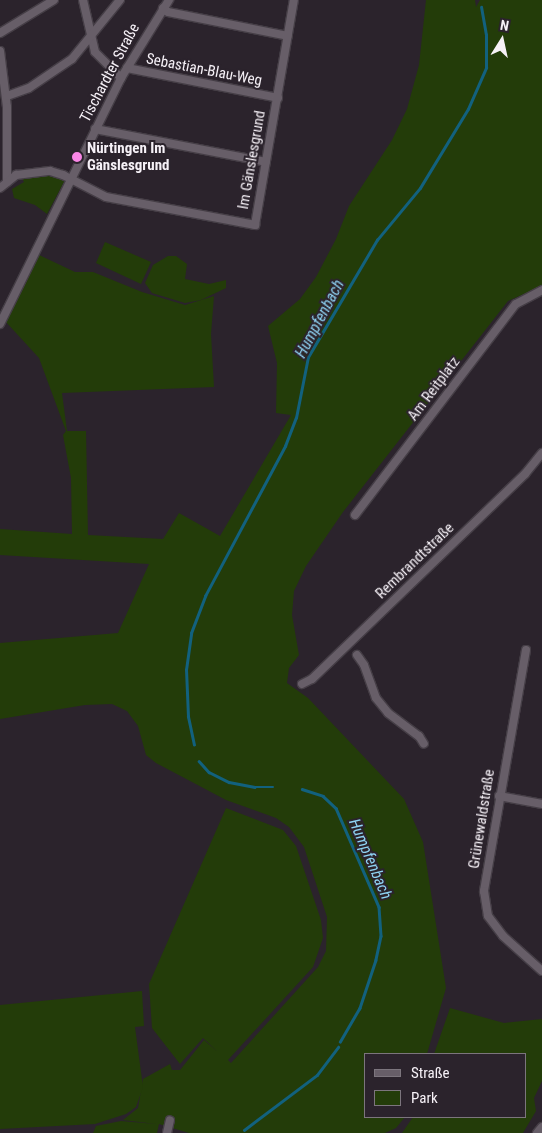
<!DOCTYPE html>
<meta charset="utf-8">
<style>
body{margin:0}
#map{position:relative;width:542px;height:1133px;overflow:hidden;background:#2b232c;font-family:"Roboto Condensed",sans-serif}
div>[style]{position:absolute}
.green>*{inset:0;background:#233c09}
.stream>*{height:2.5px;margin:-1.25px;padding:0 1.25px;transform-origin:1.25px;border-radius:1.25px;background:#12617e}
.roads{filter:drop-shadow(1px 0 #453e46) drop-shadow(-1px 0 #453e46) drop-shadow(0 1px #453e46) drop-shadow(0 -1px #453e46)}
.street>*{height:8px;margin:-4px;padding:0 4px;transform-origin:4px;border-radius:4px;background:#675e68}
.dots>*{width:14px;height:14px;translate:-50% -50%;box-sizing:border-box;border:2px solid #2b232c;border-radius:50%}
span{translate:-50% -50%;white-space:nowrap;text-align:center;line-height:1.15;-webkit-text-stroke:4px #2b232c;paint-order:stroke}
.street-label{font-size:15px;color:#f6f1f7}
.poi-label{font-size:15px;color:#f6f1f7;font-weight:700}
.left{translate:0 -50%;text-align:left}
.water-label{font-size:16px;color:#8ed2f2;font-style:italic}
.legend{position:absolute;left:364px;top:1053px;width:162px;height:65px;box-sizing:border-box;background:#2b232c;border:1px solid #7c757d;margin:0;padding:6px 9px;list-style:none;font-size:15px;color:#f6f1f7}
.legend li{display:flex;align-items:center;gap:10px;height:25px}
.legend b{width:25px;border:1px solid #7c757d}
.north{position:absolute;left:477px;top:15px;width:50px;height:50px;-webkit-text-stroke:4px #2b232c;paint-order:stroke;rotate:10deg;font-size:14px;font-weight:700;line-height:20px;text-align:center;color:#f6f1f7}
.north::after{content:'';display:block;margin:auto;width:18px;height:22px;background:#f6f1f7;clip-path:polygon(50% 0,100% 100%,50% 72%,0 100%)}
</style>
<div id="map">
<div class="green">
<i style="clip-path:polygon(426px 0,475px 0,476px 7px,480px 0,542px 0,542px 286px,508px 301px,343px 512px,306px 566px,294px 591px,292px 615px,299px 655px,289px 668px,287px 683px,308px 698px,404px 799px,423px 842px,446px 988px,427px 1054px,366px 1054px,366px 1117px,405px 1117px,396px 1128px,385px 1133px,189px 1133px,159px 1124px,157px 1133px,93px 1133px,96px 1126px,121px 1121px,156px 1124px,123px 1120px,138px 1108px,143px 1079px,170px 1064px,172px 1070px,180px 1070px,204px 1040px,218px 1052px,203px 1038px,180px 1064px,152px 1028px,149px 984px,226px 808px,283px 830px,296px 846px,321px 920px,323px 938px,313px 967px,228px 1060px,231px 1063px,318px 967px,326px 951px,327px 917px,304px 847px,289px 827px,276px 818px,226px 800px,156px 763px,146px 755px,138px 726px,127px 711px,112px 704px,85px 705px,0 719px,0 643px,118px 633px,149px 564px,0 555px,0 529px,72px 534px,71px 478px,63px 435px,66px 431px,39px 358px,5px 321px,37px 254px,75px 272px,93px 272px,142px 292px,185px 305px,214px 296px,211px 334px,214px 387px,62px 393px,67px 431px,86px 431px,88px 535px,163px 539px,179px 513px,220px 536px,291px 415px,276px 413px,277px 363px,268px 326px,300px 299px,316px 277px,336px 239px,349px 206px,392px 140px,407px 109px,419px 65px)"></i>
<i style="clip-path:polygon(45px 175px,65px 180px,47px 214px,35px 205px,14px 198px,12px 189px,24px 182px,22px 178px)"></i>
<i style="clip-path:polygon(105px 242px,151px 262px,141px 284px,96px 263px)"></i>
<i style="clip-path:polygon(168px 256px,176px 256px,187px 264px,185px 279px,209px 284px,226px 280px,226px 288px,201px 300px,185px 303px,152px 293px,145px 283px,153px 265px)"></i>
<i style="clip-path:polygon(142px 991px,144px 1026px,135px 1027px,143px 1087px,136px 1107px,126px 1114px,95px 1124px,0 1129px,0 1005px)"></i>
<i style="clip-path:polygon(450px 1008px,504px 1023px,542px 1019px,542px 1081px,534px 1098px,536px 1111px,523px 1133px,402px 1133px,413px 1117px,526px 1117px,526px 1054px,434px 1054px)"></i>
</div>
<div class="stream">
<i style="left:194px;top:745px;width:29px;rotate:-102deg"></i>
<i style="left:188px;top:717px;width:47px;rotate:-92.4deg"></i>
<i style="left:186px;top:670px;width:37px;rotate:-82deg"></i>
<i style="left:191px;top:633px;width:40px;rotate:-69deg"></i>
<i style="left:205px;top:596px;width:170px;rotate:-61.9deg"></i>
<i style="left:285px;top:446px;width:30px;rotate:-69deg"></i>
<i style="left:296px;top:418px;width:62px;rotate:-78.9deg"></i>
<i style="left:308px;top:357px;width:136px;rotate:-59.5deg"></i>
<i style="left:377px;top:240px;width:67px;rotate:-50.4deg"></i>
<i style="left:420px;top:188px;width:92px;rotate:-58.7deg"></i>
<i style="left:468px;top:109px;width:45px;rotate:-66.3deg"></i>
<i style="left:486px;top:68px;width:33px;rotate:-90deg"></i>
<i style="left:486px;top:35px;width:28px;rotate:-100deg"></i>
<i style="left:199px;top:761px;width:15px;rotate:48deg"></i>
<i style="left:209px;top:772px;width:22px;rotate:27deg"></i>
<i style="left:229px;top:782px;width:26px;rotate:11deg"></i>
<i style="left:255px;top:787px;width:18px"></i>
<i style="left:302px;top:789px;width:22px;rotate:18deg"></i>
<i style="left:323px;top:796px;width:18px;rotate:43deg"></i>
<i style="left:336px;top:808px;width:108px;rotate:66.5deg"></i>
<i style="left:379px;top:907px;width:29px;rotate:86deg"></i>
<i style="left:381px;top:936px;width:25px;rotate:102deg"></i>
<i style="left:376px;top:960px;width:51px;rotate:108.4deg"></i>
<i style="left:360px;top:1008px;width:39px;rotate:120deg"></i>
<i style="left:244px;top:1130px;width:91px;rotate:-37deg"></i>
<i style="left:317px;top:1075px;width:35px;rotate:-53deg"></i>
</div>
<div class="roads">
<div class="street">
<i style="left:83px;top:0;width:53px;rotate:77deg"></i>
<i style="left:95px;top:52px;width:37px;rotate:45deg"></i>
<i style="left:163px;top:8px;width:6px;rotate:39deg"></i>
<i style="left:168px;top:12px;width:122px;rotate:11.3deg"></i>
<i style="left:0;top:33px;width:63px;rotate:-31.4deg"></i>
<i style="left:0;top:51px;width:56px;rotate:82.9deg"></i>
<i style="left:7px;top:107px;width:75px;rotate:90deg"></i>
<i style="left:127px;top:68px;width:154px;rotate:11.2deg"></i>
<i style="left:7px;top:96px;width:23px;rotate:-20deg"></i>
<i style="left:29px;top:88px;width:52px;rotate:-34deg"></i>
<i style="left:72px;top:59px;width:76px;rotate:-50.9deg"></i>
<i style="left:95px;top:129px;width:174px;rotate:10.9deg"></i>
<i style="left:0;top:188px;width:21px;rotate:-39deg"></i>
<i style="left:16px;top:175px;width:34px;rotate:-7deg"></i>
<i style="left:50px;top:171px;width:14px;rotate:17deg"></i>
<i style="left:63px;top:175px;width:48px;rotate:27.1deg"></i>
<i style="left:106px;top:197px;width:152px;rotate:10.6deg"></i>
<i style="left:255px;top:225px;width:228px;rotate:-80.2deg"></i>
<i style="left:0;top:324px;width:274px;rotate:-63.8deg"></i>
<i style="left:121px;top:78px;width:92px;rotate:-58.4deg"></i>
<i style="left:355px;top:515px;width:265px;rotate:-52.7deg"></i>
<i style="left:516px;top:304px;width:30px;rotate:-28deg"></i>
<i style="left:526px;top:650px;width:245px;rotate:99.9deg"></i>
<i style="left:484px;top:891px;width:25px;rotate:81deg"></i>
<i style="left:488px;top:916px;width:25px;rotate:53deg"></i>
<i style="left:503px;top:936px;width:52px;rotate:41.9deg"></i>
<i style="left:357px;top:655px;width:12px;rotate:55deg"></i>
<i style="left:364px;top:665px;width:35px;rotate:70deg"></i>
<i style="left:376px;top:698px;width:19px;rotate:51deg"></i>
<i style="left:388px;top:713px;width:39px;rotate:37deg"></i>
<i style="left:419px;top:736px;width:9px;rotate:58deg"></i>
<i style="left:302px;top:684px;width:11px;rotate:-27deg"></i>
<i style="left:312px;top:679px;width:296px;rotate:-43.9deg"></i>
<i style="left:525px;top:474px;width:27px;rotate:-51deg"></i>
<i style="left:499px;top:796px;width:44px;rotate:10.5deg"></i>
<i style="left:167px;top:1133px;width:13px;rotate:-77deg"></i>
<i style="left:537px;top:1133px;width:8px;rotate:-50deg"></i>
</div>
</div>
<div class="dots">
<i style="left:77px;top:157px;background:#fa87e7"></i>
</div>
<div class="street-label">
<span style="left:204px;top:70px;rotate:11deg">Sebastian-Blau-Weg</span>
<span style="left:110px;top:73px;rotate:-62deg">Tischardter Straße</span>
<span style="left:252px;top:160px;rotate:-80deg">Im Gänslesgrund</span>
<span style="left:434px;top:389px;rotate:-53deg">Am Reitplatz</span>
<span style="left:415px;top:561px;rotate:-44deg">Rembrandtstraße</span>
<span style="left:482px;top:819px;rotate:-81deg">Grünewaldstraße</span>
</div>
<div class="poi-label">
<span class="left" style="left:87px;top:157px">Nürtingen Im<br>Gänslesgrund</span>
</div>
<div class="water-label">
<span style="left:320px;top:319px;rotate:-62deg">Humpfenbach</span>
<span style="left:370px;top:859px;rotate:67deg">Humpfenbach</span>
</div>
<ul class="legend">
<li><b style="height:6px;background:#675e68"></b>Straße</li>
<li><b style="height:14px;background:#233c09"></b>Park</li>
</ul>
<div class="north">N</div>
</div>
